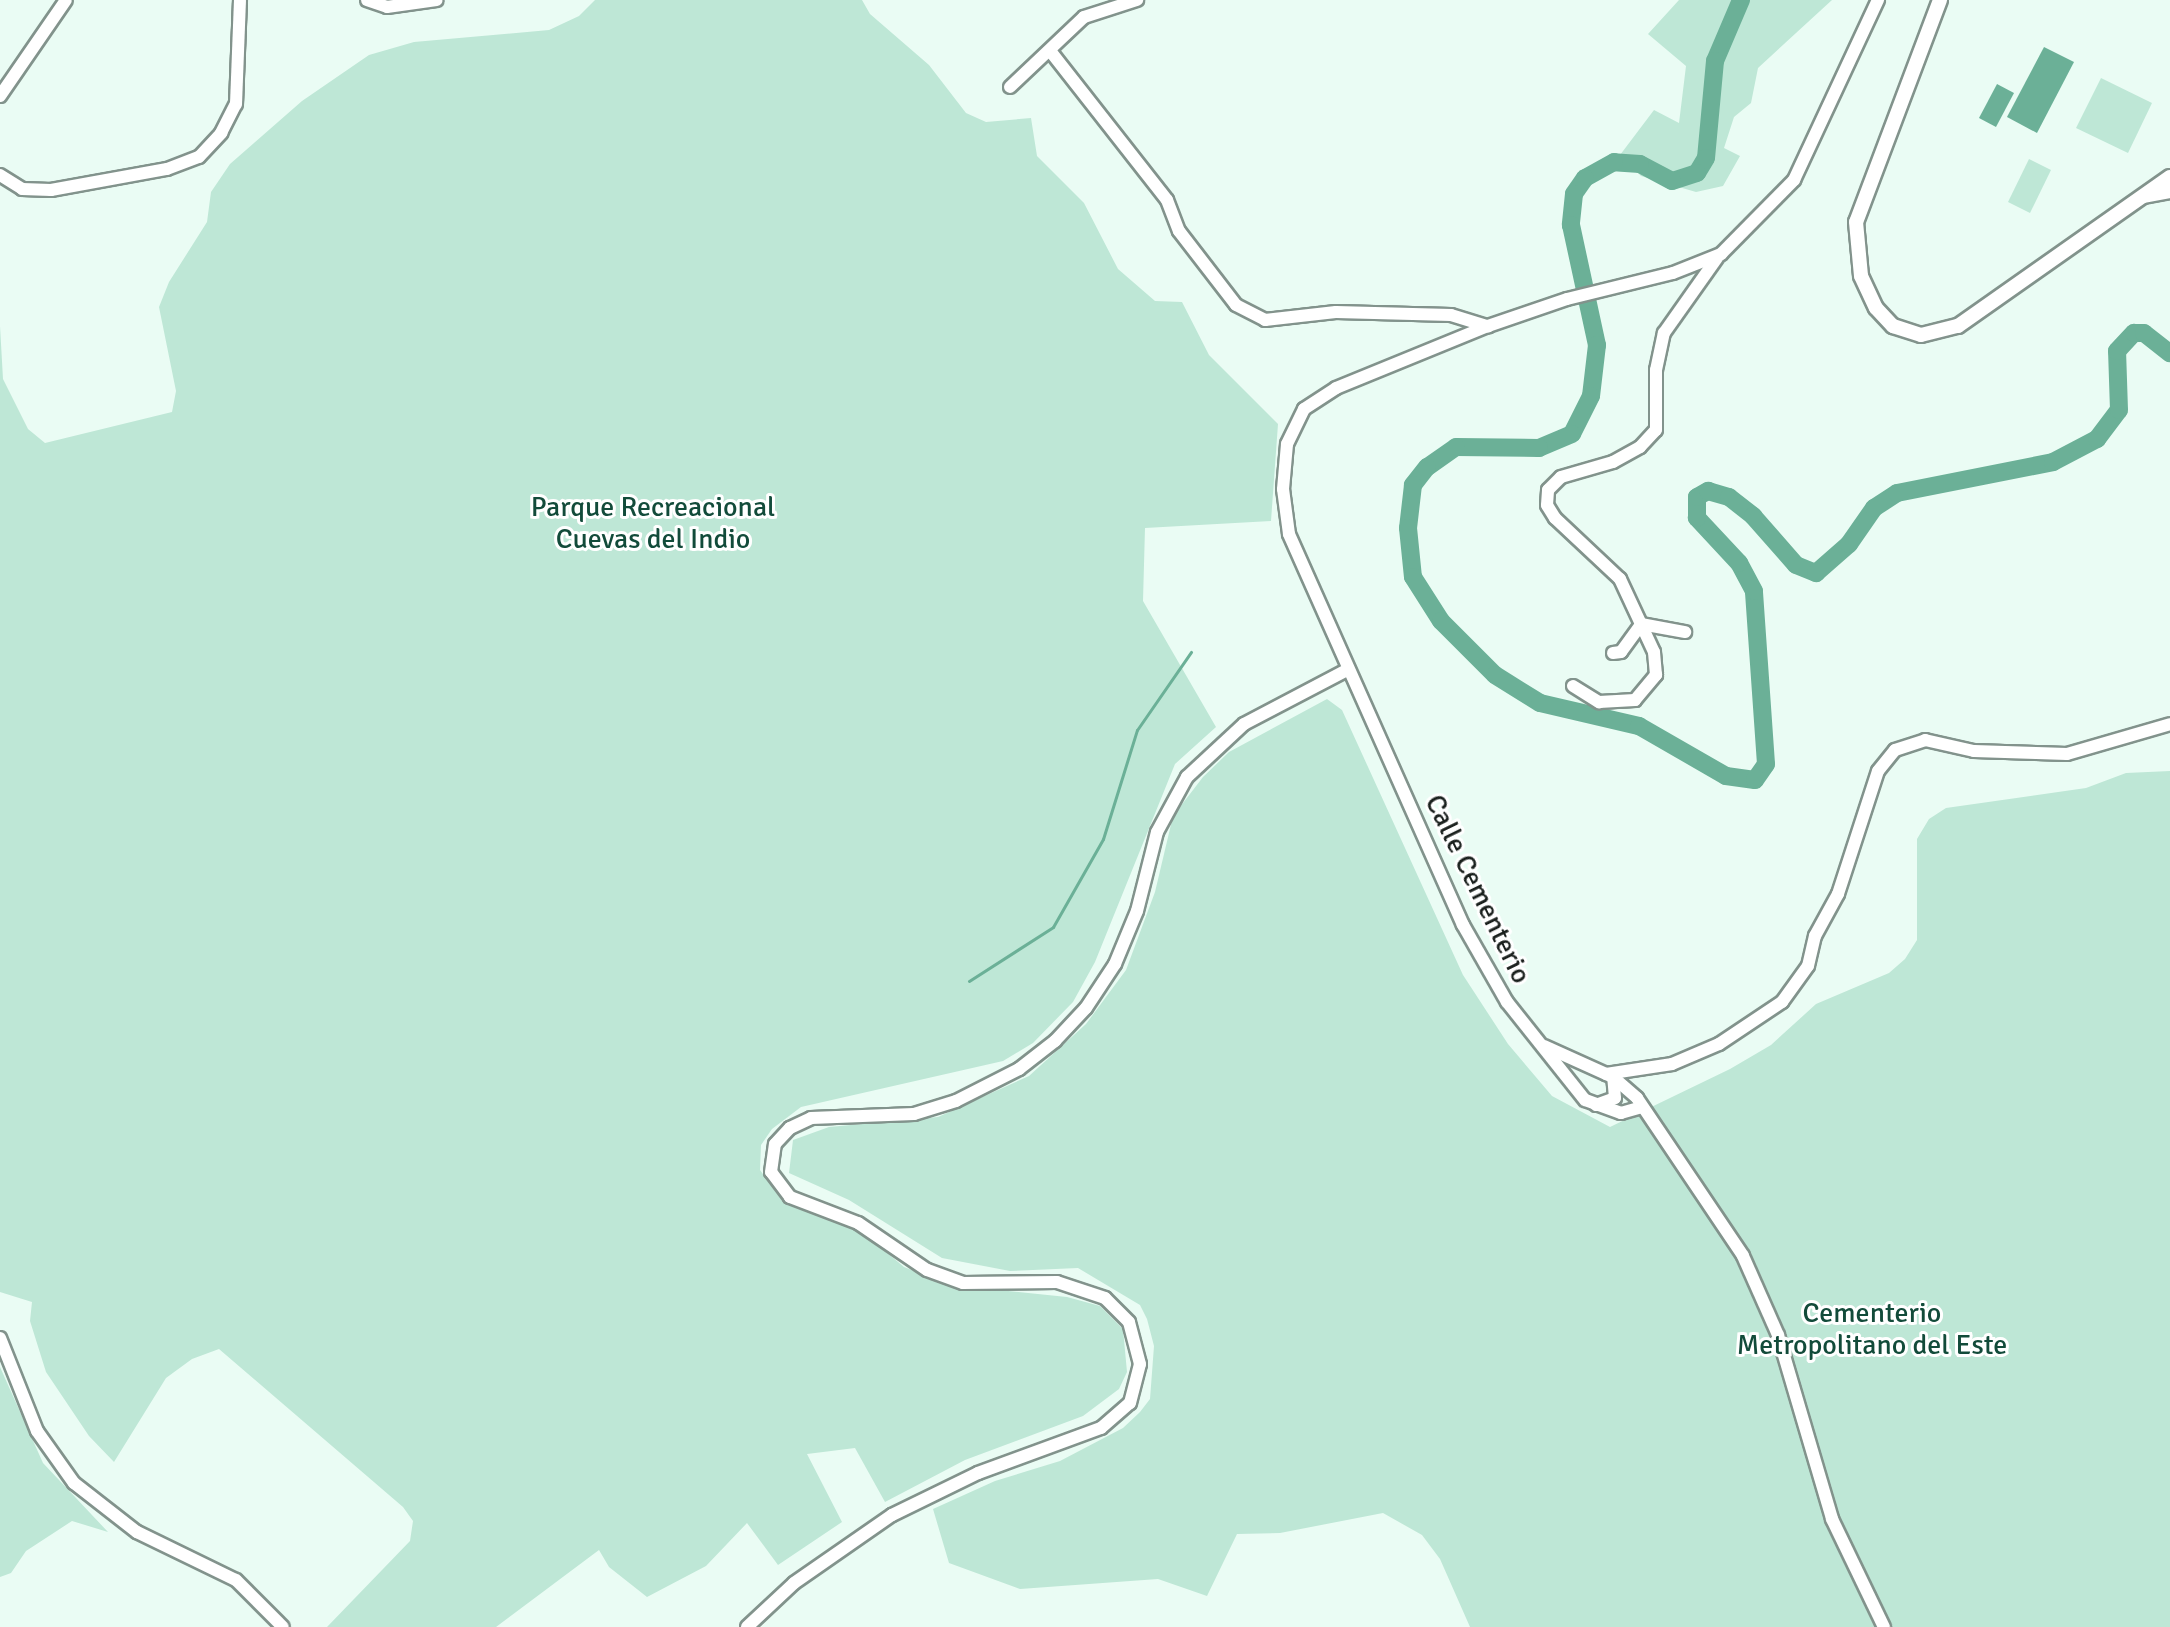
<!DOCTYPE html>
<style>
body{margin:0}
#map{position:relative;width:2170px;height:1627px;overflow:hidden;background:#eafcf4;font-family:Signika,sans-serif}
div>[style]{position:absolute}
.green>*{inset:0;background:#bee7d6}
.water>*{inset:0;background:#6bb097}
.stream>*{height:3px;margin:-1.5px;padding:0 1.5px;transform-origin:1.5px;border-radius:1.5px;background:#6bb097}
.river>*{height:18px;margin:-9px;padding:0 9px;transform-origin:9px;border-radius:9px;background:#6bb097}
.roads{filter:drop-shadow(2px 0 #82938c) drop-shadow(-2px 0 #82938c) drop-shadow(0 2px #82938c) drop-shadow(0 -2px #82938c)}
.minor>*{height:12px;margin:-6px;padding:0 6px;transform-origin:6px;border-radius:6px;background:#fff}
.tertiary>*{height:14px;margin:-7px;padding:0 7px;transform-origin:7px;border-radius:7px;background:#fff}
span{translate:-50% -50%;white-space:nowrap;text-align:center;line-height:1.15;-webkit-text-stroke:6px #fff;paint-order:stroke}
.park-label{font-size:28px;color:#124b3a}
.street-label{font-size:28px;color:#191f1c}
</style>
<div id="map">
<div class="green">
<i style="clip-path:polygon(595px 0,862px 0,870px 14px,929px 65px,966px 113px,986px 122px,1031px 118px,1037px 156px,1084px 203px,1118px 269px,1155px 301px,1182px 302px,1209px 355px,1278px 424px,1271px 521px,1145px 528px,1143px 601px,1216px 727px,1175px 764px,1095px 962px,1073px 1002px,1033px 1043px,1003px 1061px,801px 1107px,772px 1129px,761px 1145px,760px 1170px,777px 1193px,867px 1236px,904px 1267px,950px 1285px,1067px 1297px,1100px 1306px,1123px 1329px,1127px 1372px,1119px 1389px,1083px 1416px,965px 1460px,885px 1502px,855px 1448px,807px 1454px,842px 1522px,778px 1565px,747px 1523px,706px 1566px,647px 1597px,609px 1567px,599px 1550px,496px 1627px,327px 1627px,410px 1541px,413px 1521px,403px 1507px,219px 1349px,192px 1359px,166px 1378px,114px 1462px,89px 1436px,46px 1372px,30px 1321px,32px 1302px,0 1292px,0 326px,3px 379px,28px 429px,45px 443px,172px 412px,176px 391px,159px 307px,169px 282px,207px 222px,211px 192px,230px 164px,302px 101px,369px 55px,414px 42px,549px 30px,579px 16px)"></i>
<i style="clip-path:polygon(1679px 0,1832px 0,1758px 68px,1751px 103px,1734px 117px,1724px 148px,1740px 156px,1723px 186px,1696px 192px,1641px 176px,1620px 155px,1654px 110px,1679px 123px,1686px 66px,1648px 34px)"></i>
<i style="clip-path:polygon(2101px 78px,2152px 103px,2128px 153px,2076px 128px)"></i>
<i style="clip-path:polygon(2029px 159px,2051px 170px,2030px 213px,2008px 202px)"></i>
<i style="clip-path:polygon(1327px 699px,1342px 710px,1463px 975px,1508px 1044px,1552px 1096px,1610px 1127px,1730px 1069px,1771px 1045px,1816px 1004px,1889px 973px,1905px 959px,1917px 940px,1917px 839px,1929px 819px,1946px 808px,2086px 788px,2126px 773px,2170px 771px,2170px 1627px,1470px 1627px,1440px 1559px,1422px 1535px,1383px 1513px,1280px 1533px,1237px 1534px,1207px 1596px,1158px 1579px,1020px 1589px,949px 1563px,933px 1509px,995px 1481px,1060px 1461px,1123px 1428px,1140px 1412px,1150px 1399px,1154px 1346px,1147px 1319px,1140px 1305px,1078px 1268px,1010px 1271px,942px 1258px,849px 1200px,789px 1173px,793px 1140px,829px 1127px,938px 1117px,1029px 1076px,1086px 1024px,1126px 970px,1155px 892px,1173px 816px,1203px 777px,1229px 752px)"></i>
<i style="clip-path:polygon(0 1367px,43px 1463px,108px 1532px,72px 1521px,26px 1551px,11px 1573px,0 1577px)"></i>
</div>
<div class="water">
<i style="clip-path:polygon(2044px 47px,2074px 62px,2037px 133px,2007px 117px)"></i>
<i style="clip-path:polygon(1997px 84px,2014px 93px,1996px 127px,1979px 118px)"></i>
</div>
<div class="stream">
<i style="left:969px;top:981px;width:100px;rotate:-32.7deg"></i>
<i style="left:1053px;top:927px;width:101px;rotate:-60.4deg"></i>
<i style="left:1103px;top:839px;width:114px;rotate:-72.7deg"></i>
<i style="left:1137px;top:730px;width:95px;rotate:-55.3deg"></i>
</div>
<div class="river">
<i style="left:1741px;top:0;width:66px;rotate:113.1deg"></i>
<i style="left:1715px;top:61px;width:97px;rotate:95.3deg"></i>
<i style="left:1706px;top:158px;width:17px;rotate:121deg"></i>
<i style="left:1697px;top:173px;width:26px;rotate:162deg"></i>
<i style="left:1672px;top:181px;width:36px;rotate:-152deg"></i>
<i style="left:1640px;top:164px;width:26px;rotate:-176deg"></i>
<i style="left:1614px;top:162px;width:33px;rotate:151deg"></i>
<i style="left:1585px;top:178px;width:19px;rotate:125deg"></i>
<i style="left:1574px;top:194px;width:31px;rotate:96deg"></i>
<i style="left:1571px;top:225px;width:123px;rotate:77.8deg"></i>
<i style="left:1597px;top:345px;width:51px;rotate:96.7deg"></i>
<i style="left:1591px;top:396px;width:42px;rotate:116.6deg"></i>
<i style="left:1572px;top:434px;width:36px;rotate:157deg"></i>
<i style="left:1539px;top:448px;width:83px;rotate:-179.3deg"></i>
<i style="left:1456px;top:447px;width:35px;rotate:145deg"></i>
<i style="left:1427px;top:467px;width:23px;rotate:128deg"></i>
<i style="left:1413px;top:485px;width:43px;rotate:96.6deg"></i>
<i style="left:1408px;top:528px;width:49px;rotate:84.2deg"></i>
<i style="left:1413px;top:577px;width:52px;rotate:57.5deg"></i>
<i style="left:1441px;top:621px;width:76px;rotate:45deg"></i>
<i style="left:1495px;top:675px;width:53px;rotate:31.9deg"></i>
<i style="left:1540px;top:703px;width:102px;rotate:13.1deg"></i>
<i style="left:1639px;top:726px;width:100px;rotate:29.9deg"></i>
<i style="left:1726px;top:776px;width:29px;rotate:8deg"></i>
<i style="left:1755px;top:780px;width:19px;rotate:-55deg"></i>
<i style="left:1766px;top:764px;width:173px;rotate:-94deg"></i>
<i style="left:1754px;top:591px;width:32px;rotate:-118deg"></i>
<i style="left:1739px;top:563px;width:62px;rotate:-133deg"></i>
<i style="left:1697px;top:518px;width:21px;rotate:-90deg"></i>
<i style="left:1697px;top:497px;width:13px;rotate:-29deg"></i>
<i style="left:1708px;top:491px;width:22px;rotate:16deg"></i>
<i style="left:1729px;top:497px;width:31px;rotate:38deg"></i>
<i style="left:1753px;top:516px;width:65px;rotate:48.7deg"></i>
<i style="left:1796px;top:565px;width:22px;rotate:22deg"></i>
<i style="left:1816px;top:573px;width:44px;rotate:-41.3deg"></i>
<i style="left:1849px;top:544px;width:44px;rotate:-55.2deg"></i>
<i style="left:1874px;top:508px;width:27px;rotate:-33deg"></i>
<i style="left:1897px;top:493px;width:159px;rotate:-11.2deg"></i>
<i style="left:2053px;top:462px;width:50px;rotate:-27.6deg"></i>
<i style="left:2097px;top:439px;width:36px;rotate:-53deg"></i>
<i style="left:2119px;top:410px;width:59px;rotate:-91.9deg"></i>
<i style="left:2117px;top:351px;width:25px;rotate:-47deg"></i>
<i style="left:2134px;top:333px;width:10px"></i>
<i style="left:2144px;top:333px;width:33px;rotate:38deg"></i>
</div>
<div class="roads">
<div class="minor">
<i style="left:367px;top:0;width:21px;rotate:19deg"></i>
<i style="left:387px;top:7px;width:50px;rotate:-8deg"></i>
<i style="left:1051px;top:52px;width:188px;rotate:51.9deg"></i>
<i style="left:1167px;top:200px;width:33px;rotate:69deg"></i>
<i style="left:1179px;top:231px;width:93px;rotate:52.4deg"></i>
<i style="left:1236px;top:305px;width:33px;rotate:27deg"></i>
<i style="left:1265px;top:320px;width:71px;rotate:-6.4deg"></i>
<i style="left:1336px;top:312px;width:115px;rotate:1.5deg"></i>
<i style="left:1451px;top:315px;width:39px;rotate:17deg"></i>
<i style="left:1010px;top:87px;width:102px;rotate:-43.4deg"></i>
<i style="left:1084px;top:17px;width:56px;rotate:-17.8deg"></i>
<i style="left:0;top:96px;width:116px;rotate:-55.5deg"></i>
<i style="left:0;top:175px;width:26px;rotate:32deg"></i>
<i style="left:22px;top:189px;width:29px;rotate:2deg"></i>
<i style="left:51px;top:190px;width:118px;rotate:-10.3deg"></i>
<i style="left:167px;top:169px;width:34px;rotate:-21deg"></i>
<i style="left:199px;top:157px;width:33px;rotate:-47deg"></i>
<i style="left:221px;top:133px;width:33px;rotate:-63deg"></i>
<i style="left:236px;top:104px;width:104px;rotate:-87.8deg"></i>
<i style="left:1613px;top:653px;width:8px;rotate:-7deg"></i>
<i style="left:1621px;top:652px;width:34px;rotate:-54deg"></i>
<i style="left:1641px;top:624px;width:45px;rotate:10.3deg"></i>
<i style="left:1573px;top:686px;width:31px;rotate:32deg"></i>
<i style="left:1599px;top:702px;width:36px;rotate:-3deg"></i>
<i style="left:1635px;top:700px;width:33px;rotate:-50deg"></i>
<i style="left:1656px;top:675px;width:23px;rotate:-95deg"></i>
<i style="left:1654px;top:652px;width:81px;rotate:-115deg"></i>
<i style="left:1620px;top:579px;width:89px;rotate:-136.8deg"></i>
<i style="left:1555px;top:518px;width:15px;rotate:-122deg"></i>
<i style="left:1547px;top:505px;width:15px;rotate:-86deg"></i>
<i style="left:1548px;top:490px;width:18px;rotate:-45deg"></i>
<i style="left:1561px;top:477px;width:54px;rotate:-16.1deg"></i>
<i style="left:1613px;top:462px;width:31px;rotate:-29deg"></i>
<i style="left:1640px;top:447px;width:23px;rotate:-47deg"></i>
<i style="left:1656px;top:430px;width:60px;rotate:-90deg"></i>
<i style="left:1656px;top:370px;width:38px;rotate:-78deg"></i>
<i style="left:1664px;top:333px;width:92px;rotate:-54.8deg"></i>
<i style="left:1544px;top:1046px;width:76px;rotate:24.2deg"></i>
<i style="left:1613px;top:1077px;width:32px;rotate:41deg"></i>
<i style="left:1637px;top:1098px;width:190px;rotate:56.1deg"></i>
<i style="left:1743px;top:1256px;width:86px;rotate:66.1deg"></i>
<i style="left:1778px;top:1335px;width:192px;rotate:73.6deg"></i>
<i style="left:1832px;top:1519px;width:120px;rotate:64.3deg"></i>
<i style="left:1606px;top:1074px;width:67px;rotate:-8.6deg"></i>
<i style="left:1672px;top:1064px;width:51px;rotate:-23.1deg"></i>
<i style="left:1719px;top:1044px;width:76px;rotate:-33.7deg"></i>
<i style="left:1782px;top:1002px;width:44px;rotate:-54.2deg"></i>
<i style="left:1808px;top:966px;width:31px;rotate:-77deg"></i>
<i style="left:1815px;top:936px;width:48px;rotate:-61.3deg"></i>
<i style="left:1838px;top:894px;width:129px;rotate:-72deg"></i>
<i style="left:1878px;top:771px;width:27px;rotate:-51deg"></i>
<i style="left:1895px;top:750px;width:32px;rotate:-18deg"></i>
<i style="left:1925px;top:740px;width:50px;rotate:12.7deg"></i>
<i style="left:1974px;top:751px;width:93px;rotate:1.8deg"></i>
<i style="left:2067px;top:754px;width:107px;rotate:-16.2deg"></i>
<i style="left:1596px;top:1105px;width:20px;rotate:-20deg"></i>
<i style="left:1615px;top:1098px;width:21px;rotate:-95deg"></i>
<i style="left:1642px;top:1107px;width:22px;rotate:164deg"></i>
<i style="left:1621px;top:1113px;width:38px;rotate:-160deg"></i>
<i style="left:1585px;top:1100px;width:125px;rotate:-128.5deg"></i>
<i style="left:1507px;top:1002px;width:89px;rotate:-119.7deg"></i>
<i style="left:1463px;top:925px;width:428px;rotate:-114deg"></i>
<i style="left:1289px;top:534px;width:45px;rotate:-97.6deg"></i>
<i style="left:1283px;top:489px;width:45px;rotate:-84.9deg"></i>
<i style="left:1287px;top:444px;width:39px;rotate:-64deg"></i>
<i style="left:1304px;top:409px;width:38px;rotate:-33deg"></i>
<i style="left:1336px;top:388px;width:164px;rotate:-22.2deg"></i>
<i style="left:1488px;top:326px;width:83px;rotate:-18.9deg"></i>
<i style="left:1567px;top:299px;width:109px;rotate:-13.8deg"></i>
<i style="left:1673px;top:273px;width:52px;rotate:-21.6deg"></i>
<i style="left:1721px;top:254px;width:104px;rotate:-45.4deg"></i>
<i style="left:1794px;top:180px;width:199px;rotate:-65deg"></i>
<i style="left:0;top:1338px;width:100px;rotate:68.3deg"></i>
<i style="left:37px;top:1431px;width:64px;rotate:54.6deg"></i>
<i style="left:74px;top:1483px;width:80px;rotate:37.9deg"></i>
<i style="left:137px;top:1532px;width:110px;rotate:25.9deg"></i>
<i style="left:236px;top:1580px;width:66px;rotate:45deg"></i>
<i style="left:747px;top:1627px;width:64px;rotate:-43.1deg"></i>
<i style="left:794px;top:1583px;width:119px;rotate:-34.8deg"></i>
<i style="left:892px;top:1515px;width:96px;rotate:-26deg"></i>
<i style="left:978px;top:1473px;width:131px;rotate:-20.1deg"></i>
<i style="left:1101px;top:1428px;width:38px;rotate:-41deg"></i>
<i style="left:1130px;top:1403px;width:40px;rotate:-75.6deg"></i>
<i style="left:1140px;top:1364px;width:43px;rotate:-104.7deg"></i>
<i style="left:1129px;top:1322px;width:34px;rotate:-135deg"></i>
<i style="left:1105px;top:1298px;width:51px;rotate:-161.6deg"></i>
<i style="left:1057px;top:1282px;width:94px;rotate:179.4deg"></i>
<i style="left:963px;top:1283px;width:38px;rotate:-160deg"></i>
<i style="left:927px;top:1270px;width:83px;rotate:-145.7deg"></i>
<i style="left:858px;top:1223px;width:73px;rotate:-159.1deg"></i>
<i style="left:790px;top:1197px;width:31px;rotate:-127deg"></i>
<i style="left:771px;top:1172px;width:28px;rotate:-82deg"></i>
<i style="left:775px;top:1144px;width:22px;rotate:-47deg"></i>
<i style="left:790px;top:1128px;width:23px;rotate:-25deg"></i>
<i style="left:811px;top:1118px;width:103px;rotate:-2.2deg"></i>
<i style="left:914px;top:1114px;width:44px;rotate:-17.2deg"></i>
<i style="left:956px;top:1101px;width:71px;rotate:-26.9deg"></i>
<i style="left:1019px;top:1069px;width:46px;rotate:-37.9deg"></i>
<i style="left:1055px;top:1041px;width:45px;rotate:-46.8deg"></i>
<i style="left:1086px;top:1008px;width:53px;rotate:-56.6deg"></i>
<i style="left:1115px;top:964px;width:57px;rotate:-67.5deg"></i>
<i style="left:1137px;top:911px;width:81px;rotate:-75.8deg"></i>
<i style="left:1157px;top:832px;width:63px;rotate:-61.4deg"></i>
<i style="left:1187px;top:777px;width:78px;rotate:-42.9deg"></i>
<i style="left:1244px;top:724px;width:116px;rotate:-27.7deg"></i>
</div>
<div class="tertiary">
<i style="left:1940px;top:0;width:237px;rotate:110.7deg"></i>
<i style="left:1856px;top:222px;width:54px;rotate:84.7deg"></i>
<i style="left:1861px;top:276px;width:35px;rotate:65deg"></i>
<i style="left:1876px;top:308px;width:25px;rotate:47deg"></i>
<i style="left:1893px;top:326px;width:29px;rotate:18deg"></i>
<i style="left:1921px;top:335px;width:38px;rotate:-14deg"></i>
<i style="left:1958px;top:326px;width:259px;rotate:-35.1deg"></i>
<i style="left:2144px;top:196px;width:26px;rotate:-11deg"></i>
</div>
</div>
<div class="park-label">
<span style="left:653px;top:523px">Parque Recreacional<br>Cuevas del Indio</span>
<span style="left:1872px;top:1329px">Cementerio<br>Metropolitano del Este</span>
</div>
<div class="street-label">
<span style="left:1478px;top:889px;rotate:64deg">Calle Cementerio</span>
</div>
</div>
